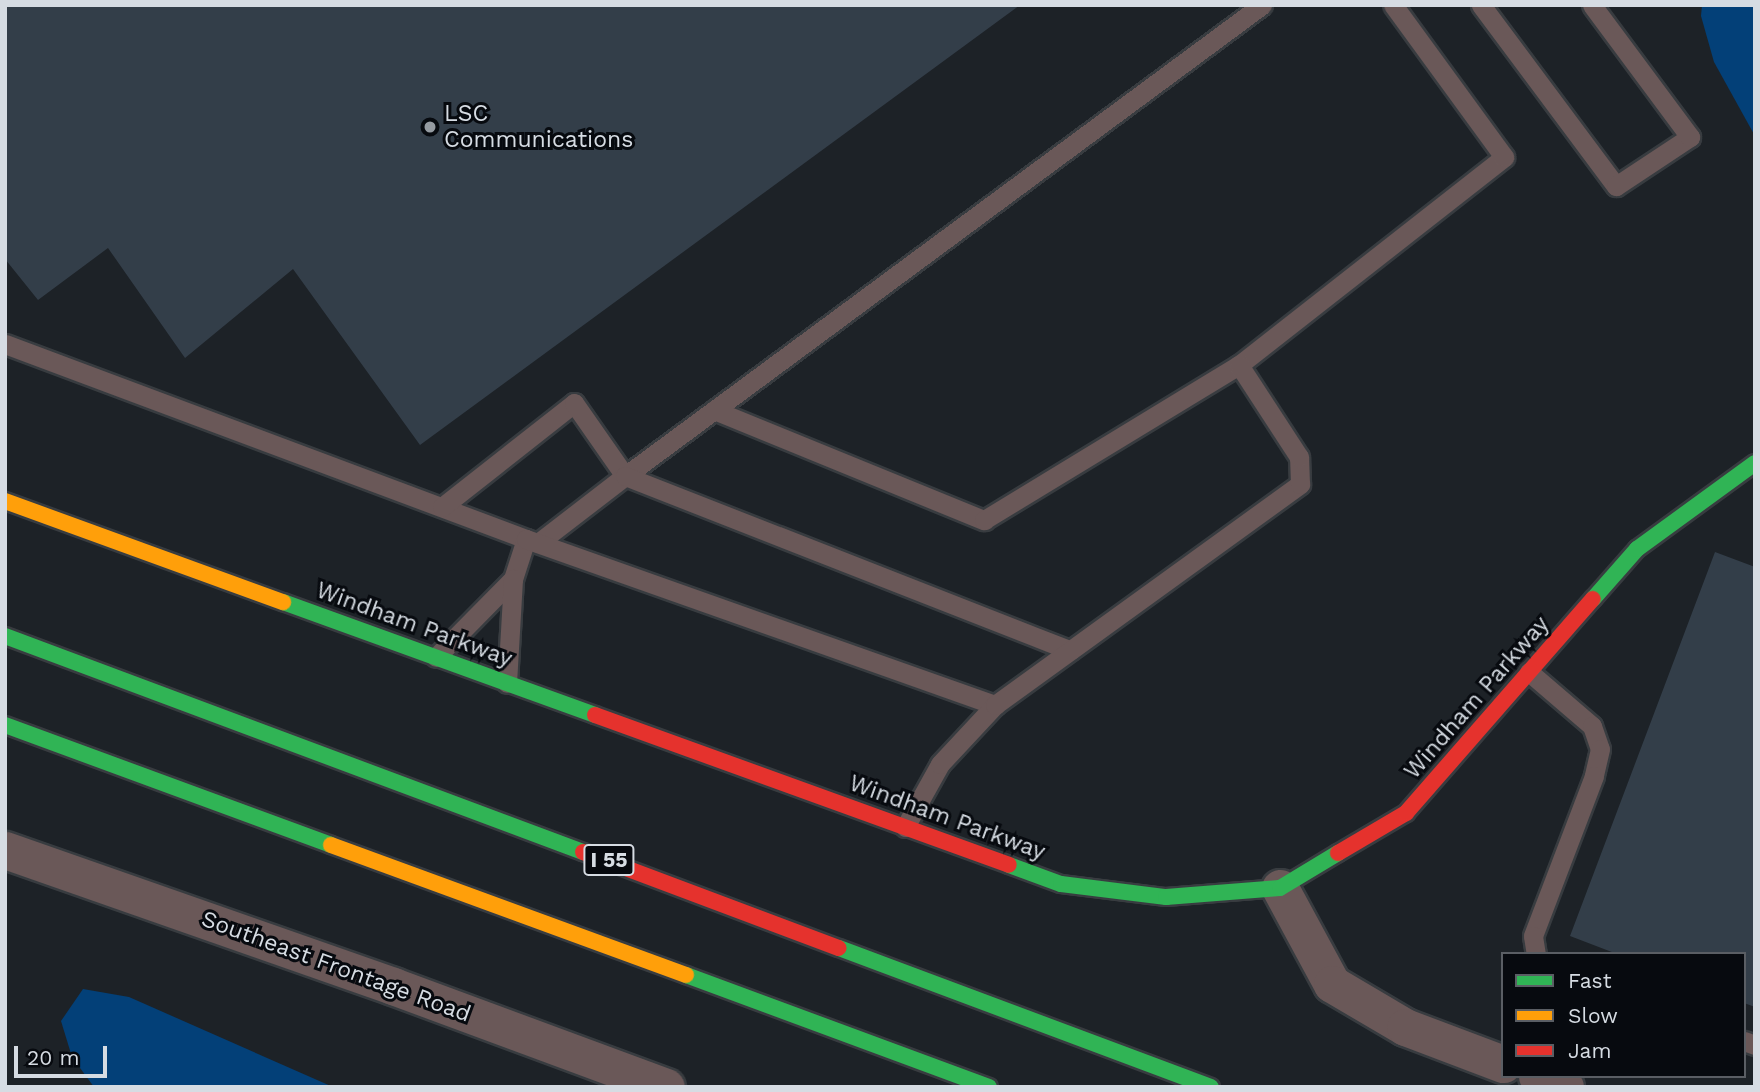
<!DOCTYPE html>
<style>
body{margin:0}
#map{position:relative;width:1760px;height:1092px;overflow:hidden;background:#1d2227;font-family:"Work Sans",sans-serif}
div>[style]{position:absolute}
.water>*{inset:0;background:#034078}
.building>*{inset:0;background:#333e49}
.roads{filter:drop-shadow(2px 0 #383c40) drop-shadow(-2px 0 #383c40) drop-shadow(0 2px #383c40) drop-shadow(0 -2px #383c40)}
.lane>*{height:19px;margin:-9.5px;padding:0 9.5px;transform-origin:9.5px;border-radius:9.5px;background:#6a5858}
.street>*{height:37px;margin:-18.5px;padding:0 18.5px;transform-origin:18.5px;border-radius:18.5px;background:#6a5858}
.fast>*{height:16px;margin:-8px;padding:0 8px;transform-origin:8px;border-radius:8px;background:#30b455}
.slow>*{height:16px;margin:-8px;padding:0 8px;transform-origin:8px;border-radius:8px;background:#ff9f0a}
.jam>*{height:16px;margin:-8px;padding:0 8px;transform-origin:8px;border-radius:8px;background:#e5322d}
.dots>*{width:19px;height:19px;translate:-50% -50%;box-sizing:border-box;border:4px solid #070a0f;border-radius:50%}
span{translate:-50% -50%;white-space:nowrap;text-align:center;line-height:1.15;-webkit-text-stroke:6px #070a0f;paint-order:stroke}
.shield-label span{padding:2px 5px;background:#070a0f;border:2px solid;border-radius:5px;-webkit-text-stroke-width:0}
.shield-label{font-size:21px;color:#d6dce3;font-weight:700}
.poi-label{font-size:23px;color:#d6dce3}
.left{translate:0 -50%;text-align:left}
.street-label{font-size:23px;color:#d6dce3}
.frame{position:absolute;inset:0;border:7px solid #d6dce3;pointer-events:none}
.legend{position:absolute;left:1501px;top:952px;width:245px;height:126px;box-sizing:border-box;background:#070a0f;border:2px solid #5a5e64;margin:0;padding:9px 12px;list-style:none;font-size:21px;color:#d6dce3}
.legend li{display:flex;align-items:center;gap:14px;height:35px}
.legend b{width:35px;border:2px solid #5a5e64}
.scale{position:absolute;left:14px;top:1046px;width:93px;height:32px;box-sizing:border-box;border:4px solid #d6dce3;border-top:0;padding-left:9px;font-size:21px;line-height:24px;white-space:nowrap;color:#d6dce3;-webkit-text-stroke:5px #070a0f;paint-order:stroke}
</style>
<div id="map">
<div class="water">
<i style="clip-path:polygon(1702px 5px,1755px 5px,1755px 136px,1714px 62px,1701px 16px)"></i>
<i style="clip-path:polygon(83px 989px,129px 997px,333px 1087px,94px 1087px,72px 1057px,61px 1021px)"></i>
</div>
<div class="building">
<i style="clip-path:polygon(5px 5px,1020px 5px,420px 445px,293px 269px,185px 358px,108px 248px,38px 300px,5px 259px)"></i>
<i style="clip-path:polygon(1715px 552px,1755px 567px,1755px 1007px,1744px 1003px,1744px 954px,1617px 954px,1570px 936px)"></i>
</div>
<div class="roads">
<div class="lane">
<i style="left:1481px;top:5px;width:226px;rotate:53.3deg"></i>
<i style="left:1616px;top:186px;width:89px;rotate:-33.5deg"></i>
<i style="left:1690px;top:137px;width:164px;rotate:-126.6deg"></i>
<i style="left:5px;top:344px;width:556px;rotate:20.52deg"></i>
<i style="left:714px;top:410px;width:292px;rotate:22.2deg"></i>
<i style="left:984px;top:520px;width:298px;rotate:-31.3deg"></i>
<i style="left:1239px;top:365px;width:337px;rotate:-38.1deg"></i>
<i style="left:1504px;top:157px;width:188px;rotate:-126.1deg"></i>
<i style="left:442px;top:507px;width:168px;rotate:-38.2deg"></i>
<i style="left:574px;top:403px;width:89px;rotate:55.1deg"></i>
<i style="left:625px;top:476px;width:792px;rotate:-36.48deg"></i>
<i style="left:538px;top:543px;width:110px;rotate:-37.6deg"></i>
<i style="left:625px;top:476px;width:478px;rotate:21.4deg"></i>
<i style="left:513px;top:579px;width:42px;rotate:-72deg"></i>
<i style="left:526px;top:539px;width:498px;rotate:19.5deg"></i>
<i style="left:436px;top:657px;width:110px;rotate:-45.4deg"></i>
<i style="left:513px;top:579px;width:104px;rotate:93.3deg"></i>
<i style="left:1529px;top:672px;width:83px;rotate:40.6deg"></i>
<i style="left:1592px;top:726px;width:24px;rotate:71deg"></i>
<i style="left:1600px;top:749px;width:28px;rotate:103deg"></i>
<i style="left:1594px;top:776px;width:171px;rotate:110.9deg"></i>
<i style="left:1533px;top:936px;width:18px;rotate:81deg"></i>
<i style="left:905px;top:827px;width:72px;rotate:-60.9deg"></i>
<i style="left:940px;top:764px;width:81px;rotate:-47deg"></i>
<i style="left:995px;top:705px;width:377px;rotate:-35.9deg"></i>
<i style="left:1300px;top:484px;width:27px;rotate:-92deg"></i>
<i style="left:1299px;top:457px;width:110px;rotate:-123.1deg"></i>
<i style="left:1744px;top:1041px;width:12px;rotate:20deg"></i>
</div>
<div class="street">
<i style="left:5px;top:850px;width:411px;rotate:19.3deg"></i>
<i style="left:393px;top:986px;width:291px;rotate:20.3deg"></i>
<i style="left:1280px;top:888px;width:109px;rotate:61.6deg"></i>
<i style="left:1332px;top:984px;width:85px;rotate:30.5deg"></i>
<i style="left:1405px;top:1027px;width:105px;rotate:20.7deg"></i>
<i style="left:1537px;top:1076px;width:30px;rotate:21deg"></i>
</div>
<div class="fast">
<i style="left:1593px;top:599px;width:67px;rotate:-48.7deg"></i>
<i style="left:1637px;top:549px;width:146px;rotate:-36.1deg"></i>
<i style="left:283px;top:602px;width:332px;rotate:19.9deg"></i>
<i style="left:5px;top:636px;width:617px;rotate:20.49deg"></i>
<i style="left:5px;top:725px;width:347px;rotate:20.2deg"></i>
<i style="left:1009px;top:865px;width:55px;rotate:20.1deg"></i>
<i style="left:1061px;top:884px;width:106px;rotate:7.1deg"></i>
<i style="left:1166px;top:897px;width:114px;rotate:-4.5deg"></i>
<i style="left:1280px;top:888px;width:68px;rotate:-31.1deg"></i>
<i style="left:839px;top:948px;width:397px;rotate:20.5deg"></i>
<i style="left:686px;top:975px;width:323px;rotate:20.3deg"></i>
</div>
<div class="slow">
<i style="left:5px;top:501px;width:296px;rotate:20deg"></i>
<i style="left:331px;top:845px;width:378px;rotate:20.1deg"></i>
</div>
<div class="jam">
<i style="left:595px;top:715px;width:440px;rotate:19.9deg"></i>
<i style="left:583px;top:852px;width:273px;rotate:20.6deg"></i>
<i style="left:1338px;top:853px;width:79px;rotate:-30.5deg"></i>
<i style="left:1406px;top:813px;width:284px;rotate:-48.9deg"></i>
</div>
</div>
<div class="dots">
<i style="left:430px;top:127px;background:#959ba1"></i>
</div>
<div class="shield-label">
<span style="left:609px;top:860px">I 55</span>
</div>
<div class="poi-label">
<span class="left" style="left:444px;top:127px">LSC<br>Communications</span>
</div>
<div class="street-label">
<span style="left:414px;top:625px;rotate:20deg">Windham Parkway</span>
<span style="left:1477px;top:698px;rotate:-49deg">Windham Parkway</span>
<span style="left:947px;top:818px;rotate:20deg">Windham Parkway</span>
<span style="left:336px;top:967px;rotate:20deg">Southeast Frontage Road</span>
</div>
<div class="frame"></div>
<ul class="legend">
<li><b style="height:9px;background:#30b455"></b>Fast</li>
<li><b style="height:9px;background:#ff9f0a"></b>Slow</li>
<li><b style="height:9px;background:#e5322d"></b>Jam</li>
</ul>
<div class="scale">20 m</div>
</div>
